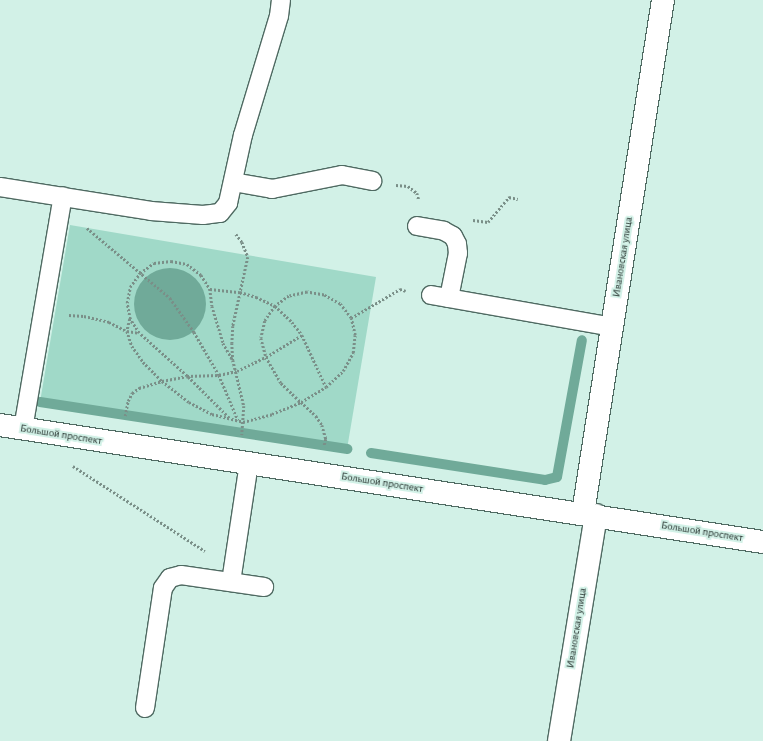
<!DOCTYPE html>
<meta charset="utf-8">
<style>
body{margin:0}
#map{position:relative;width:763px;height:741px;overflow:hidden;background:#d2f1e7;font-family:"Alegreya Sans",sans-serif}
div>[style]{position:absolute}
.green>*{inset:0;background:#a0d9c8}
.water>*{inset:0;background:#70aa99}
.round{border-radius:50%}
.stream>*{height:10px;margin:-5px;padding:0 5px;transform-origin:5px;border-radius:5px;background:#70aa99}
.path>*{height:2.5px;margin-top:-1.25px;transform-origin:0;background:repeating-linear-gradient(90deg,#7a8f88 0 2px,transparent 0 4px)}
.roads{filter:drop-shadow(1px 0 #4f6a62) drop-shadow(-1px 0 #4f6a62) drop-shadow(0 1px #4f6a62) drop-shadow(0 -1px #4f6a62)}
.lane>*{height:18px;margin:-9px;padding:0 9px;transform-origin:9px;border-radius:9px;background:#fff}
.street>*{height:22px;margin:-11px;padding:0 11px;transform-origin:11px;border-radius:11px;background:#fff}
span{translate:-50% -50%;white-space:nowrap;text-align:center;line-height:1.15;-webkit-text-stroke:4px #d2f1e7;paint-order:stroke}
.street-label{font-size:11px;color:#232f2b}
</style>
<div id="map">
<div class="green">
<i style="clip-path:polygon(70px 225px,376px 277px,347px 449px,40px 402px)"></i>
</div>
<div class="water">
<i class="round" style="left:134px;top:268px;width:72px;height:72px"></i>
</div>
<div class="stream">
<i style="left:40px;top:402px;width:311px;rotate:8.7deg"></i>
<i style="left:371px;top:453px;width:176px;rotate:8.8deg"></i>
<i style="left:545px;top:480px;width:12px;rotate:-14deg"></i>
<i style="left:557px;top:477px;width:139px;rotate:-79.7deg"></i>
</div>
<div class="path">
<i style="left:396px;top:185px;width:12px;rotate:5deg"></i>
<i style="left:408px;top:186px;width:11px;rotate:38deg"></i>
<i style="left:417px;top:193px;width:7px;rotate:74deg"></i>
<i style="left:473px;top:220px;width:15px;rotate:8deg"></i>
<i style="left:488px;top:222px;width:33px;rotate:-50deg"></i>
<i style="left:509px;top:197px;width:9px;rotate:13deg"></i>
<i style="left:87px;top:228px;width:109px;rotate:40.1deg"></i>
<i style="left:170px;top:298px;width:42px;rotate:54.8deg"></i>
<i style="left:194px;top:332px;width:50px;rotate:59.8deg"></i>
<i style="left:219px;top:375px;width:49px;rotate:67.1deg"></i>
<i style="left:236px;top:234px;width:10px;rotate:53deg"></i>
<i style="left:242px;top:242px;width:16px;rotate:68deg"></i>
<i style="left:248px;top:257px;width:71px;rotate:102.3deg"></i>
<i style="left:233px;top:326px;width:17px;rotate:93deg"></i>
<i style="left:232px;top:343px;width:17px;rotate:87deg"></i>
<i style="left:233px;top:360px;width:47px;rotate:76.6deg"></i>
<i style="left:244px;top:406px;width:29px;rotate:94deg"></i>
<i style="left:210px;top:289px;width:30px;rotate:6deg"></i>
<i style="left:240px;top:292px;width:17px;rotate:17deg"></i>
<i style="left:256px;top:297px;width:21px;rotate:25deg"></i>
<i style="left:275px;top:306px;width:23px;rotate:43deg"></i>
<i style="left:292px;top:322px;width:16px;rotate:52deg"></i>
<i style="left:302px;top:335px;width:57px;rotate:65.2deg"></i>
<i style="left:69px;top:315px;width:15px;rotate:4deg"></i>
<i style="left:84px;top:316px;width:26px;rotate:13deg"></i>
<i style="left:109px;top:322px;width:20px;rotate:27deg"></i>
<i style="left:127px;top:331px;width:12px;rotate:9deg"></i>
<i style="left:351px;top:318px;width:57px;rotate:-30.6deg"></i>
<i style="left:400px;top:289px;width:6px;rotate:18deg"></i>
<i style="left:130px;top:319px;width:12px;rotate:104deg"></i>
<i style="left:127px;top:331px;width:16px;rotate:72deg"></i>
<i style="left:132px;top:346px;width:19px;rotate:55deg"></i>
<i style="left:143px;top:362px;width:27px;rotate:45deg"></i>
<i style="left:162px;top:381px;width:34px;rotate:38deg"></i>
<i style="left:189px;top:402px;width:26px;rotate:28deg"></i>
<i style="left:212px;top:414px;width:32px;rotate:14deg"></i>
<i style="left:243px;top:422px;width:30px;rotate:-15deg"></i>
<i style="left:272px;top:414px;width:31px;rotate:-22deg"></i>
<i style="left:301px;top:402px;width:29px;rotate:-31deg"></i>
<i style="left:326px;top:387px;width:23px;rotate:-43deg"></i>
<i style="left:343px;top:371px;width:21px;rotate:-61deg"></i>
<i style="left:353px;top:353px;width:18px;rotate:-84deg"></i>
<i style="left:355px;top:335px;width:17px;rotate:-103deg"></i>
<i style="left:351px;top:318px;width:18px;rotate:-128deg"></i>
<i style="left:340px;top:304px;width:18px;rotate:-151deg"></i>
<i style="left:324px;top:295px;width:17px;rotate:-170deg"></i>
<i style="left:307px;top:292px;width:18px;rotate:167deg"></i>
<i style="left:289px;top:296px;width:17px;rotate:144deg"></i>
<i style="left:275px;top:306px;width:18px;rotate:124deg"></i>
<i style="left:265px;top:321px;width:17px;rotate:103deg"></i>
<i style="left:261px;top:338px;width:20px;rotate:75deg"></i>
<i style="left:266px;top:357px;width:30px;rotate:60deg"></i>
<i style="left:281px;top:383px;width:28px;rotate:44deg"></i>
<i style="left:301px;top:402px;width:21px;rotate:43deg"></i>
<i style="left:316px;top:416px;width:11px;rotate:56deg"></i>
<i style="left:322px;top:425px;width:15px;rotate:74deg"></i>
<i style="left:326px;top:439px;width:8px;rotate:104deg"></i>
<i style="left:125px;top:416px;width:15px;rotate:-79deg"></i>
<i style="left:128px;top:401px;width:9px;rotate:-63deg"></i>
<i style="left:132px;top:393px;width:9px;rotate:-36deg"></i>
<i style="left:139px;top:388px;width:24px;rotate:-17deg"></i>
<i style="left:162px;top:381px;width:25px;rotate:-11deg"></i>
<i style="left:187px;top:376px;width:32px;rotate:-2deg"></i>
<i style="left:219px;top:375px;width:18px;rotate:-13deg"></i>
<i style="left:237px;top:371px;width:32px;rotate:-26deg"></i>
<i style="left:266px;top:357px;width:42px;rotate:-31.4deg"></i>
<i style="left:229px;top:418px;width:59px;rotate:-135deg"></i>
<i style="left:187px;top:376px;width:64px;rotate:-138.1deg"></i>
<i style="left:139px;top:333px;width:17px;rotate:-123deg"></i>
<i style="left:130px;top:319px;width:16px;rotate:-101deg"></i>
<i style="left:127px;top:303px;width:16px;rotate:-79deg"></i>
<i style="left:130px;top:287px;width:17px;rotate:-54deg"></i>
<i style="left:140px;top:273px;width:17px;rotate:-36deg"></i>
<i style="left:154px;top:263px;width:17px;rotate:-7deg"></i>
<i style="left:171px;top:261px;width:16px;rotate:11deg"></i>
<i style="left:187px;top:264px;width:18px;rotate:38deg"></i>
<i style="left:201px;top:275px;width:17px;rotate:57deg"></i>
<i style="left:210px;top:289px;width:17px;rotate:83deg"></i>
<i style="left:212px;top:306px;width:39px;rotate:73deg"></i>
<i style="left:223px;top:343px;width:20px;rotate:60deg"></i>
<i style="left:73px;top:466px;width:157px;rotate:32.8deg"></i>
</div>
<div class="roads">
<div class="lane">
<i style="left:233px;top:182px;width:40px;rotate:10deg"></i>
<i style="left:272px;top:189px;width:71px;rotate:-11.3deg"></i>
<i style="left:342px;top:175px;width:31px;rotate:11deg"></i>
<i style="left:0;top:187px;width:153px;rotate:9deg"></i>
<i style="left:151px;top:211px;width:52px;rotate:4.4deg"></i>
<i style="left:203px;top:215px;width:17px;rotate:-7deg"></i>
<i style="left:220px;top:213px;width:13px;rotate:-51deg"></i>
<i style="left:228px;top:203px;width:70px;rotate:-77.6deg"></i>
<i style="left:243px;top:135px;width:124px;rotate:-73.2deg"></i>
<i style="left:279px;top:16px;width:16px;rotate:-83deg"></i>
<i style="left:417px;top:226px;width:27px;rotate:10deg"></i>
<i style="left:444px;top:231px;width:10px;rotate:29deg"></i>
<i style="left:453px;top:236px;width:9px;rotate:63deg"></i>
<i style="left:457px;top:244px;width:9px;rotate:84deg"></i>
<i style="left:458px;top:253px;width:46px;rotate:101.3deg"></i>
<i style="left:431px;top:295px;width:184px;rotate:10deg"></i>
<i style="left:23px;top:429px;width:236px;rotate:-80.3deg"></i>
<i style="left:231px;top:582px;width:120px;rotate:-81.4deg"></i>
<i style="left:145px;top:708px;width:121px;rotate:-81.5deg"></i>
<i style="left:163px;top:588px;width:12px;rotate:-55deg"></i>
<i style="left:170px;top:578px;width:11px;rotate:-15deg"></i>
<i style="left:181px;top:575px;width:84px;rotate:8.2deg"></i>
</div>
<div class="street">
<i style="left:0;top:425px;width:772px;rotate:8.72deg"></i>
<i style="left:583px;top:513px;width:519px;rotate:-81.14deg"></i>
<i style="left:559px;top:741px;width:229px;rotate:-80.7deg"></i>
</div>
</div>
<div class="street-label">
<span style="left:623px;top:257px;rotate:-81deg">Ивановская улица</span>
<span style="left:61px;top:435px;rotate:9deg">Большой проспект</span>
<span style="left:382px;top:483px;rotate:9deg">Большой проспект</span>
<span style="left:702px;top:532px;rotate:9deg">Большой проспект</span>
<span style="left:577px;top:628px;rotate:-81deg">Ивановская улица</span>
</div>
</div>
